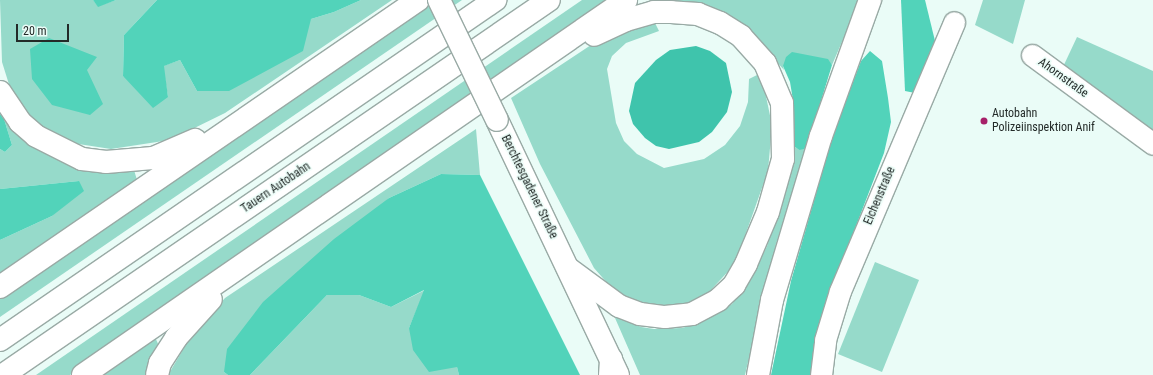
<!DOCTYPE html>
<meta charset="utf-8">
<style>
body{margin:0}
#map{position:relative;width:1153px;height:375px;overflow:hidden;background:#eafcf7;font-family:"Roboto Condensed",sans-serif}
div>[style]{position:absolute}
.green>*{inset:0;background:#96daca}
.forest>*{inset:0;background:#52d3ba}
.water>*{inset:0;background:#3fc4ac}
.roads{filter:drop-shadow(1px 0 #99aaa5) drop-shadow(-1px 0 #99aaa5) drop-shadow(0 1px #99aaa5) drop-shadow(0 -1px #99aaa5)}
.street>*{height:21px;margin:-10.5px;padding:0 10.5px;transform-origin:10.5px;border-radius:10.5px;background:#fff}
.primary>*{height:22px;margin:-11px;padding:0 11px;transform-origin:11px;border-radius:11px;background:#fff}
.highway>*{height:22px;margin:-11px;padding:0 11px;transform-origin:11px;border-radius:11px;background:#fff}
.bridges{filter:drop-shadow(1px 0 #99aaa5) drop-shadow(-1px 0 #99aaa5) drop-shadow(0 1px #99aaa5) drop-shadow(0 -1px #99aaa5)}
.primary-bridge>*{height:22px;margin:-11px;padding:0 11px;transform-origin:11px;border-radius:11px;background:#fff}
.dots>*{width:11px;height:11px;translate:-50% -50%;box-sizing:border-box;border:2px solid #eafcf7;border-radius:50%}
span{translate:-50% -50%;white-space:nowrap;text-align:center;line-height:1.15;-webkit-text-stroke:3px #eafcf7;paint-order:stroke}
.street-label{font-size:12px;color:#232a28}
.poi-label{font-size:12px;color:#232a28}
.left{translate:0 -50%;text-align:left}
.scale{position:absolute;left:16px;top:24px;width:53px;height:18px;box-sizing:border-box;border:2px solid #232a28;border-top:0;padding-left:5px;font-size:12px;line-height:14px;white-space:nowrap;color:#232a28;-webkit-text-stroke:3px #eafcf7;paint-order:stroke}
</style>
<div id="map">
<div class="green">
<i style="clip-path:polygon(0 0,93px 0,98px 6px,116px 0,157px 0,124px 35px,123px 76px,168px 97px,163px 66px,180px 60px,197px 91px,311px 19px,334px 12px,361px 0,392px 0,225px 113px,170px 140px,111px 149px,72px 143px,37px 123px,12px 94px,2px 62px)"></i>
<i style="clip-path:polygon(430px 0,462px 0,0 317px,0 295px)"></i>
<i style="clip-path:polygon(582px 0,615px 0,70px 375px,36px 375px)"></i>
<i style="clip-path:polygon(660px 0,860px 0,832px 65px,827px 59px,783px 66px,784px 70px,749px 31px,721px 13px,687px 2px)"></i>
<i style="clip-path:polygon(983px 0,1025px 0,1013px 44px,975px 25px)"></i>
<i style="clip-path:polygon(655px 23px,659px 31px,626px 43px,612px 56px,607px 69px,616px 123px,624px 141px,637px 154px,664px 168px,704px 159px,725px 145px,740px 126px,748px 102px,749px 79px,757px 75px,763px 82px,772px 125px,768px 171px,735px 264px,709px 292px,692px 302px,670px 306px,652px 306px,625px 296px,609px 285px,594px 268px,540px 164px,511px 98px,591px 45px,638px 24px)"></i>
<i style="clip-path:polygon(1077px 37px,1153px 71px,1153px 140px,1062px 69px)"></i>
<i style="clip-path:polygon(4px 119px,38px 150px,62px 160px,134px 170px,137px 180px,0 273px,0 240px,52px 216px,79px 181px,0 189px,0 149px,5px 152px,12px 145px)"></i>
<i style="clip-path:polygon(476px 129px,480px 175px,441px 174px,389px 198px,224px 372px,228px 375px,168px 375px,191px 336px,225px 298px)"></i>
<i style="clip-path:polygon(809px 140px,776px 244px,745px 375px,640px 375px,615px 318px,619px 317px,641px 327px,654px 329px,682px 328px,702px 322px,732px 304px,755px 271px,767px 246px,786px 192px,794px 146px,799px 150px)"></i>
<i style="clip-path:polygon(875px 262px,919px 280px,882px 372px,838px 354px)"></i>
<i style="clip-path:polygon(425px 290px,409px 328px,457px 367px,459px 375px,250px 375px,327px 295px,359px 295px,391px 307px)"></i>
<i style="clip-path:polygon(155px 337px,159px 346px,152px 355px,145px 375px,99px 375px)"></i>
</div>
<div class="forest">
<i style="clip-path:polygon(93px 0,116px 0,98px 7px)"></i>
<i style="clip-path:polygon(157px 0,361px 0,334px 12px,311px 19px,303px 51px,229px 91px,197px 91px,180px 60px,164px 66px,168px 97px,153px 108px,123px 76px,124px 35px)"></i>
<i style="clip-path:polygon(901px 0,925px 0,936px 45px,915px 93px,905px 91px)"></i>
<i style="clip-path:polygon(49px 38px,97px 57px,87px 70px,103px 104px,90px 115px,52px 105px,32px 79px,30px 49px)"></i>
<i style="clip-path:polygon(870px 51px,882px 61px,888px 98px,891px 122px,884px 153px,831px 291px,813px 375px,771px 375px,791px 281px,832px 138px,861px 61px)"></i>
<i style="clip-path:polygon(792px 52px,828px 59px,832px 65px,809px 140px,804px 149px,799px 150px,794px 146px,793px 100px,790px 82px,783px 66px,786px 57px)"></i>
<i style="clip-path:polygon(0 114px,4px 119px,12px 145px,5px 152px,0 149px)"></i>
<i style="clip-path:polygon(441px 174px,480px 175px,580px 375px,459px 375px,457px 367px,429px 372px,413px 350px,409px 328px,424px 290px,391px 307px,359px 295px,327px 295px,250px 375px,228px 375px,224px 372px,227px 349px,263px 302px,334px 239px,389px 198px)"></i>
<i style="clip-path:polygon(79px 181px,84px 191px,52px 216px,0 240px,0 189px)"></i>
</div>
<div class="water">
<i style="clip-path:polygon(696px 46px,710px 51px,726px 63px,732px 92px,727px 112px,712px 132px,699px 142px,669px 149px,656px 146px,645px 138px,633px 124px,629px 111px,635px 83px,656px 60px,670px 50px)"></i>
</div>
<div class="roads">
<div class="street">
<i style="left:1032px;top:55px;width:150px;rotate:36.3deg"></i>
<i style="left:821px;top:375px;width:35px;rotate:-83deg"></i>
<i style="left:825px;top:340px;width:51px;rotate:-73deg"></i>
<i style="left:840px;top:291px;width:292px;rotate:-67deg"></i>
</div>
<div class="primary">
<i style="left:497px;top:120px;width:282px;rotate:64.6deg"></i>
</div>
<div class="highway">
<i style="left:0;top:92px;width:36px;rotate:56deg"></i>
<i style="left:20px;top:122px;width:21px;rotate:41deg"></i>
<i style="left:36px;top:136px;width:51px;rotate:26.6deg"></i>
<i style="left:82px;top:159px;width:24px;rotate:7deg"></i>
<i style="left:106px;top:162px;width:47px;rotate:-4.9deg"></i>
<i style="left:153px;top:158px;width:46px;rotate:-23.2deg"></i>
<i style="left:569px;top:269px;width:62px;rotate:36.5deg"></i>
<i style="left:619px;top:306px;width:22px;rotate:21deg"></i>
<i style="left:640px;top:314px;width:25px;rotate:7deg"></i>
<i style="left:665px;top:317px;width:27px;rotate:-6deg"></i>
<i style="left:692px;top:314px;width:30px;rotate:-28deg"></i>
<i style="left:718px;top:300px;width:22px;rotate:-43deg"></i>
<i style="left:734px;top:285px;width:24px;rotate:-60deg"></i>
<i style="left:746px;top:264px;width:56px;rotate:-67.1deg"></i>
<i style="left:768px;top:212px;width:55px;rotate:-74.2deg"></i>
<i style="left:783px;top:159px;width:56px;rotate:-91deg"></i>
<i style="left:782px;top:103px;width:43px;rotate:-113deg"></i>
<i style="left:765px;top:63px;width:36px;rotate:-132deg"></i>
<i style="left:741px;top:36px;width:25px;rotate:-148deg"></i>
<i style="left:720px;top:23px;width:24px;rotate:-158deg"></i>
<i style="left:698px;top:14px;width:27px;rotate:-176deg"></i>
<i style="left:671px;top:12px;width:17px;rotate:180deg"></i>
<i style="left:654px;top:12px;width:29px;rotate:164deg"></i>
<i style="left:626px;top:20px;width:35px;rotate:155deg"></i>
<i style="left:0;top:287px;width:507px;rotate:-34.47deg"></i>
<i style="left:0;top:340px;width:601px;rotate:-34.48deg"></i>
<i style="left:3px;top:375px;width:662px;rotate:-34.48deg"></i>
<i style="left:83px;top:375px;width:660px;rotate:-34.63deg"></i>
<i style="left:157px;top:375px;width:12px;rotate:-76deg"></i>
<i style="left:160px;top:363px;width:30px;rotate:-57deg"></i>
<i style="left:176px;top:338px;width:52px;rotate:-48.1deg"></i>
<i style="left:610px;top:375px;width:16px;rotate:-86deg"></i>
<i style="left:758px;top:375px;width:76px;rotate:-79.4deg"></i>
<i style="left:772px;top:300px;width:171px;rotate:-73.4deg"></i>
<i style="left:821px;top:136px;width:145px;rotate:-70.2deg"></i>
</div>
</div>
<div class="bridges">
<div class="primary-bridge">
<i style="left:439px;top:0;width:133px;rotate:64.2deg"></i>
</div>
</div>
<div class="dots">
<i style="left:984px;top:121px;background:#a62069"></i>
</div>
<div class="street-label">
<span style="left:1063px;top:78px;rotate:36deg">Ahornstraße</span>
<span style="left:529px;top:187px;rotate:64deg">Berchtesgadener Straße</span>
<span style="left:276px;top:188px;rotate:-34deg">Tauern Autobahn</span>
<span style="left:880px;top:196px;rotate:-67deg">Eichenstraße</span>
</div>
<div class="poi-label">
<span class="left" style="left:992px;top:121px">Autobahn<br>Polizeiinspektion Anif</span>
</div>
<div class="scale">20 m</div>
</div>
